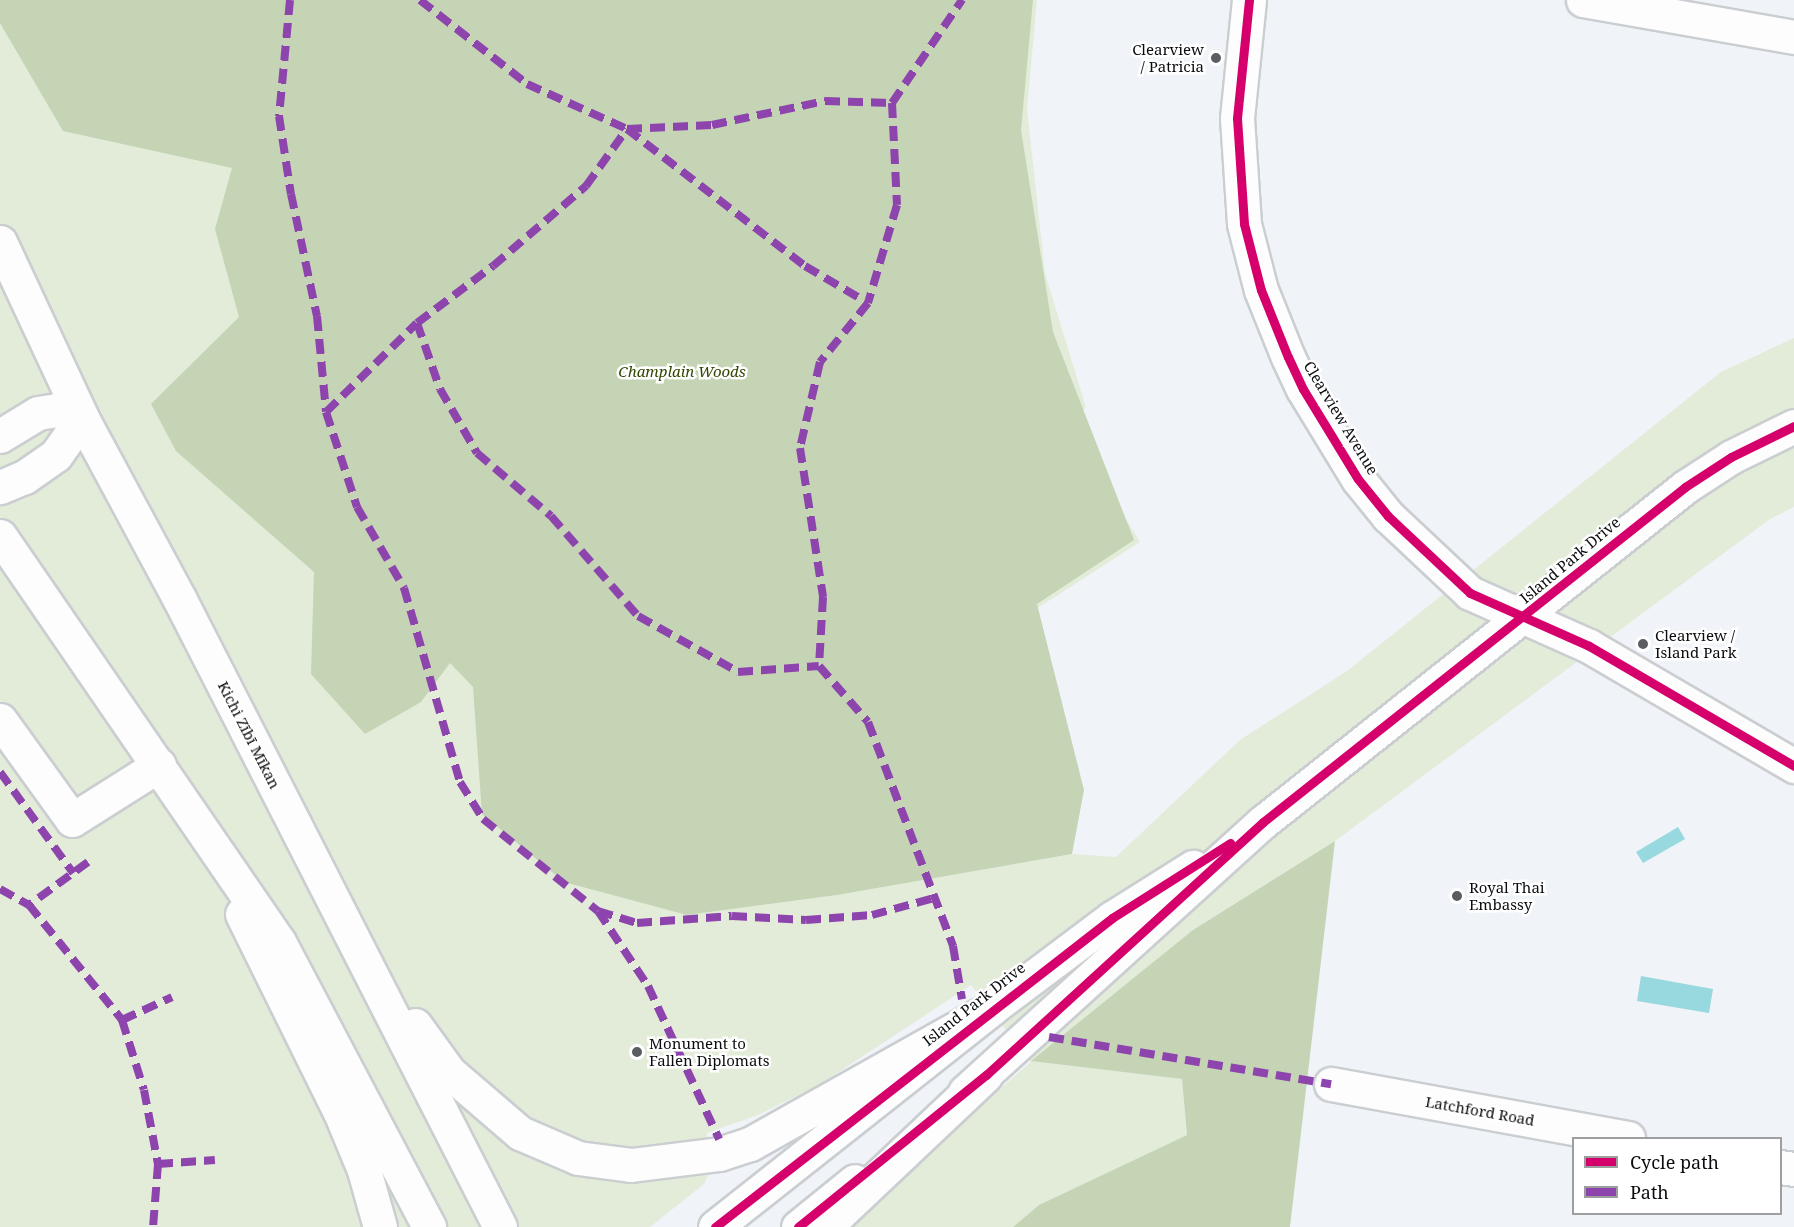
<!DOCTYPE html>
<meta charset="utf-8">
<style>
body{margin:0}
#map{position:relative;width:1794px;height:1227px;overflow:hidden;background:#f0f3f8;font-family:"Noto Serif",serif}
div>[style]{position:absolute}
.green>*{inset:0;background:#e2ecd9}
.forest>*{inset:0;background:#c4d4b5}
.water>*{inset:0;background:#98d8df}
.roads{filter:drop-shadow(2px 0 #cbced1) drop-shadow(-2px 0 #cbced1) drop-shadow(0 2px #cbced1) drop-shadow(0 -2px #cbced1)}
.minor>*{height:33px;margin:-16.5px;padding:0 16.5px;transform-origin:16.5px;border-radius:16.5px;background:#fdfdfe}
.major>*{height:33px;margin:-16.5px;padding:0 16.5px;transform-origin:16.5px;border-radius:16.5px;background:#fdfdfe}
.highway>*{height:33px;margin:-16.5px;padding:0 16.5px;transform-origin:16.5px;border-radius:16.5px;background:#fdfdfe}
.quiet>*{height:8px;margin-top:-4px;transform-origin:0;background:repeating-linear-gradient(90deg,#8e44ad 0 15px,transparent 0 23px)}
.cycleway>*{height:9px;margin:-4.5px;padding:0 4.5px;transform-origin:4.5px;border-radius:4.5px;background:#d6006c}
.dots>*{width:16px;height:16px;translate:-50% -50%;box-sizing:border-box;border:3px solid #fff;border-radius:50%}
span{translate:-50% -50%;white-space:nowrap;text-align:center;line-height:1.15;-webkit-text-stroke:5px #fff;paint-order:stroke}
.poi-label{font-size:15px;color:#0a0c0f}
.right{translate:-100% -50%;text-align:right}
.left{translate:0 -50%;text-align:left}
.park-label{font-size:15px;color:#314702;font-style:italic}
.street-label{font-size:15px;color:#0a0c0f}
.legend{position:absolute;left:1572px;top:1137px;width:210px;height:78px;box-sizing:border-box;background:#fff;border:2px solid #9d9e9f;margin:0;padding:8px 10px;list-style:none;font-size:18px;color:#0a0c0f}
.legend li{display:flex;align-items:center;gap:12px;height:30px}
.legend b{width:30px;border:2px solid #9d9e9f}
</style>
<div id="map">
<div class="green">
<i style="clip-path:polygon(0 0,1037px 0,1027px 109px,1045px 273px,1086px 408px,1066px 422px,1140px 542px,999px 633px,687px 915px,837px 895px,1072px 854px,1116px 857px,1240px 740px,1347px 671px,1721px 372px,1794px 338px,1794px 507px,1770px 519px,1335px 841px,1193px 930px,1032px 1061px,1182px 1079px,1187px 1135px,1039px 1205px,1013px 1227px,848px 1227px,886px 1188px,1031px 1062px,971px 985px,819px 1085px,758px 1115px,707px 1133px,711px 1168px,704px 1184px,650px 1227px,0 1227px)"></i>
</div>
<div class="forest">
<i style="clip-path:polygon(0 0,1033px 0,1021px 130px,1053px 332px,1134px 540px,1037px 604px,1084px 790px,1072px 854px,837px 895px,687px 915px,564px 882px,482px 814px,473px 687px,450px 663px,421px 702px,365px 734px,311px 674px,314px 572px,176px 451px,151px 404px,239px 317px,215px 229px,232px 168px,63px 131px,0 23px)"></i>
<i style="clip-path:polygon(1335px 841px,1290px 1227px,1013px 1227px,1039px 1205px,1187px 1135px,1182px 1079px,1031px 1061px,1193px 930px)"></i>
</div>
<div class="water">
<i style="clip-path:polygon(1678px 827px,1685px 839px,1643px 863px,1636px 852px)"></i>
<i style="clip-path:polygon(1641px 976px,1713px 989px,1709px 1013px,1637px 1001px)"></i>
</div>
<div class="roads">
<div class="minor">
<i style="left:1249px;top:0;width:119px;rotate:95.8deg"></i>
<i style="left:1237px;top:118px;width:106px;rotate:86.2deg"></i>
<i style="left:1244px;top:224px;width:68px;rotate:75.6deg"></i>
<i style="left:1261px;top:290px;width:72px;rotate:68.1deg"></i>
<i style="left:1288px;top:357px;width:35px;rotate:65deg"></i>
<i style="left:1303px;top:389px;width:105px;rotate:58.6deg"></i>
<i style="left:1358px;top:479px;width:48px;rotate:51deg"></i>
<i style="left:1388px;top:516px;width:112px;rotate:43.2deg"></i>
<i style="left:1470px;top:593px;width:130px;rotate:24deg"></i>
<i style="left:1589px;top:646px;width:238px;rotate:30.3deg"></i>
<i style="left:1583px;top:0;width:214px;rotate:9.9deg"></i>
<i style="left:0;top:436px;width:44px;rotate:-31.2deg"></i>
<i style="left:38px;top:413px;width:19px;rotate:-9deg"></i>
<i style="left:57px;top:410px;width:26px;rotate:18deg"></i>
<i style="left:82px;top:418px;width:45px;rotate:125.1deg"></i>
<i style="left:56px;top:455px;width:39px;rotate:145deg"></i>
<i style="left:24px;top:477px;width:26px;rotate:157deg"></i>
<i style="left:0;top:720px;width:123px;rotate:54.2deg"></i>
<i style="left:72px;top:820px;width:103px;rotate:-32.3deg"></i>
<i style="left:1331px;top:1084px;width:302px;rotate:10.3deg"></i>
<i style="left:1780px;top:1167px;width:14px;rotate:8deg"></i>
</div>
<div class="major">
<i style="left:965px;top:1092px;width:402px;rotate:-42.2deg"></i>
<i style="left:1263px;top:822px;width:539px;rotate:-38.44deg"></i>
<i style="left:1685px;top:487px;width:55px;rotate:-33.1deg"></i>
<i style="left:1731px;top:457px;width:70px;rotate:-26.2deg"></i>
<i style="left:715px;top:1227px;width:353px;rotate:-38.3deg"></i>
<i style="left:992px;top:1008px;width:150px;rotate:-36.9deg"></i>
<i style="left:1112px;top:918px;width:96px;rotate:-32.2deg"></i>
<i style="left:798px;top:1227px;width:73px;rotate:-38.9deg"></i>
</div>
<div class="highway">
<i style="left:0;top:242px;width:194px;rotate:65deg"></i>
<i style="left:82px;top:418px;width:204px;rotate:61.7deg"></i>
<i style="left:179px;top:598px;width:706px;rotate:62.96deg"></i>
<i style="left:0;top:536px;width:493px;rotate:55.5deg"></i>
<i style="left:279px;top:942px;width:322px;rotate:62.2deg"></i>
<i style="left:242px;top:914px;width:221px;rotate:63.7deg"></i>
<i style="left:340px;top:1112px;width:63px;rotate:67.5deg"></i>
<i style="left:364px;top:1170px;width:59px;rotate:74.3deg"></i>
<i style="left:415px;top:1025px;width:58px;rotate:54.1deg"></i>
<i style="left:449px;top:1072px;width:94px;rotate:40.7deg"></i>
<i style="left:520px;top:1133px;width:63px;rotate:23.3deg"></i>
<i style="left:578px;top:1158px;width:53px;rotate:7.5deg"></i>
<i style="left:631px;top:1165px;width:89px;rotate:-7.1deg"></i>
<i style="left:719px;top:1154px;width:33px;rotate:-18deg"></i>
<i style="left:750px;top:1144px;width:278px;rotate:-29.3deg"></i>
<i style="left:825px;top:1227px;width:221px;rotate:-43.4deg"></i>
</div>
</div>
<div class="quiet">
<i style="left:290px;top:0;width:117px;rotate:95.4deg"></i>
<i style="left:279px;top:116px;width:79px;rotate:81.3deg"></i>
<i style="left:291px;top:194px;width:125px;rotate:78deg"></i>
<i style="left:317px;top:316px;width:96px;rotate:84.6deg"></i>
<i style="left:326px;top:412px;width:100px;rotate:71.9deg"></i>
<i style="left:357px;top:507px;width:94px;rotate:59.9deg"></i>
<i style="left:404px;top:588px;width:202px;rotate:73.9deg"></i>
<i style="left:460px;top:782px;width:44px;rotate:58.1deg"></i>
<i style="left:483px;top:819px;width:147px;rotate:38.7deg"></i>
<i style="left:598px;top:911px;width:90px;rotate:56.3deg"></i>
<i style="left:648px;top:986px;width:169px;rotate:65.1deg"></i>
<i style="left:420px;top:0;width:136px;rotate:38.1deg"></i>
<i style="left:527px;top:84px;width:110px;rotate:24.2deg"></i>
<i style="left:627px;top:129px;width:85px;rotate:-2.7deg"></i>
<i style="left:712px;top:125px;width:116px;rotate:-12deg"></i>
<i style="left:825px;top:101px;width:67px;rotate:1.7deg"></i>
<i style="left:892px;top:103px;width:102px;rotate:87.2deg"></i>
<i style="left:897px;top:205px;width:102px;rotate:106.5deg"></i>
<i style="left:868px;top:303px;width:76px;rotate:129.1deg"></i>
<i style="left:820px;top:362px;width:88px;rotate:103.1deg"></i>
<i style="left:800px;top:448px;width:151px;rotate:81.2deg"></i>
<i style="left:823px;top:597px;width:69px;rotate:93.3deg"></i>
<i style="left:819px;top:666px;width:74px;rotate:48.8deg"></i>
<i style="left:868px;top:722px;width:240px;rotate:69.2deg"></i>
<i style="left:953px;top:946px;width:54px;rotate:80.4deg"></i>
<i style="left:892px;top:103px;width:125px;rotate:-55.8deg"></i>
<i style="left:417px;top:323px;width:70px;rotate:70.8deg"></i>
<i style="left:440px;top:389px;width:74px;rotate:60deg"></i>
<i style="left:477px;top:453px;width:97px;rotate:40.4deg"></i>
<i style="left:551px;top:516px;width:133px;rotate:49deg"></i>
<i style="left:638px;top:616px;width:115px;rotate:29.2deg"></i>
<i style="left:738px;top:672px;width:81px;rotate:-4.2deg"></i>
<i style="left:326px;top:412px;width:127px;rotate:-44.4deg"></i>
<i style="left:417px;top:323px;width:95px;rotate:-36.9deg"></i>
<i style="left:493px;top:266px;width:123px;rotate:-40.7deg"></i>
<i style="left:586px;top:186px;width:70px;rotate:-54.3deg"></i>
<i style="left:627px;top:129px;width:225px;rotate:37.6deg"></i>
<i style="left:805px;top:266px;width:73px;rotate:30.4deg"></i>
<i style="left:0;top:772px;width:125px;rotate:54.1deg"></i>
<i style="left:88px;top:862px;width:73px;rotate:143.9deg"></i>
<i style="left:29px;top:905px;width:148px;rotate:51deg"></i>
<i style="left:122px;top:1020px;width:73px;rotate:72.6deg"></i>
<i style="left:144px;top:1090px;width:75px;rotate:79.3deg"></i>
<i style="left:158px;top:1164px;width:63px;rotate:94.5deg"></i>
<i style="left:0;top:889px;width:33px;rotate:29deg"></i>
<i style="left:598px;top:911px;width:41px;rotate:17.1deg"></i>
<i style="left:637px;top:923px;width:95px;rotate:-4.2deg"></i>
<i style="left:732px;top:916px;width:74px;rotate:3.1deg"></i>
<i style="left:806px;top:920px;width:66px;rotate:-4.3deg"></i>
<i style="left:872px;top:915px;width:64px;rotate:-15.3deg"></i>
<i style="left:122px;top:1020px;width:55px;rotate:-24.7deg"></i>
<i style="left:1049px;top:1037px;width:286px;rotate:9.5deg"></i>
<i style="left:158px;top:1164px;width:57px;rotate:-4deg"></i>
</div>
<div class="cycleway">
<i style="left:1249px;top:0;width:119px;rotate:95.8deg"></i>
<i style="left:1237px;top:118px;width:106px;rotate:86.2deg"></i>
<i style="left:1244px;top:224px;width:68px;rotate:75.6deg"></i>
<i style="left:1261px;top:290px;width:72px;rotate:68.1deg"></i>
<i style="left:1288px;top:357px;width:35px;rotate:65deg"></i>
<i style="left:1303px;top:389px;width:105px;rotate:58.6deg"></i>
<i style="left:1358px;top:479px;width:48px;rotate:51deg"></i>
<i style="left:1388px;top:516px;width:112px;rotate:43.2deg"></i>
<i style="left:1470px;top:593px;width:130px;rotate:24deg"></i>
<i style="left:1589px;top:646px;width:238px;rotate:30.3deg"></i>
<i style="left:715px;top:1227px;width:503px;rotate:-37.89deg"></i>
<i style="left:1112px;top:918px;width:140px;rotate:-32.4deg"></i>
<i style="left:798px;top:1227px;width:242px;rotate:-39deg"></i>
<i style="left:986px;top:1075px;width:375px;rotate:-42.4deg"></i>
<i style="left:1263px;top:822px;width:539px;rotate:-38.44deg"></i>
<i style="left:1685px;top:487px;width:55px;rotate:-33.1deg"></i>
<i style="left:1731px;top:457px;width:70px;rotate:-26.2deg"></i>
</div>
<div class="dots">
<i style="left:1216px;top:58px;background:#5a5d61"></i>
<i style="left:1643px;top:644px;background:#5a5d61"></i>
<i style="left:1457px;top:896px;background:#5a5d61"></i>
<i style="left:637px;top:1052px;background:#5a5d61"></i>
</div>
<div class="poi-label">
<span class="right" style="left:1204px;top:58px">Clearview<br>/ Patricia</span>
<span class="left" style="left:1655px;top:644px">Clearview /<br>Island Park</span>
<span class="left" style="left:1469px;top:896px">Royal Thai<br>Embassy</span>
<span class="left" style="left:649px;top:1052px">Monument to<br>Fallen Diplomats</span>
</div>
<div class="park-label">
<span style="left:682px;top:372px">Champlain Woods</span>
</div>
<div class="street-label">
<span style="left:1341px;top:418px;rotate:59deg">Clearview Avenue</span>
<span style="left:1570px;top:560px;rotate:-40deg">Island Park Drive</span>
<span style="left:249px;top:735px;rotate:63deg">Kichi Zībī Mīkan</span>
<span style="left:974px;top:1004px;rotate:-38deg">Island Park Drive</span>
<span style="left:1480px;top:1111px;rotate:10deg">Latchford Road</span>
</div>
<ul class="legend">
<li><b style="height:8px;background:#d6006c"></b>Cycle path</li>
<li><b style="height:8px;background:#8e44ad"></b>Path</li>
</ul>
</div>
